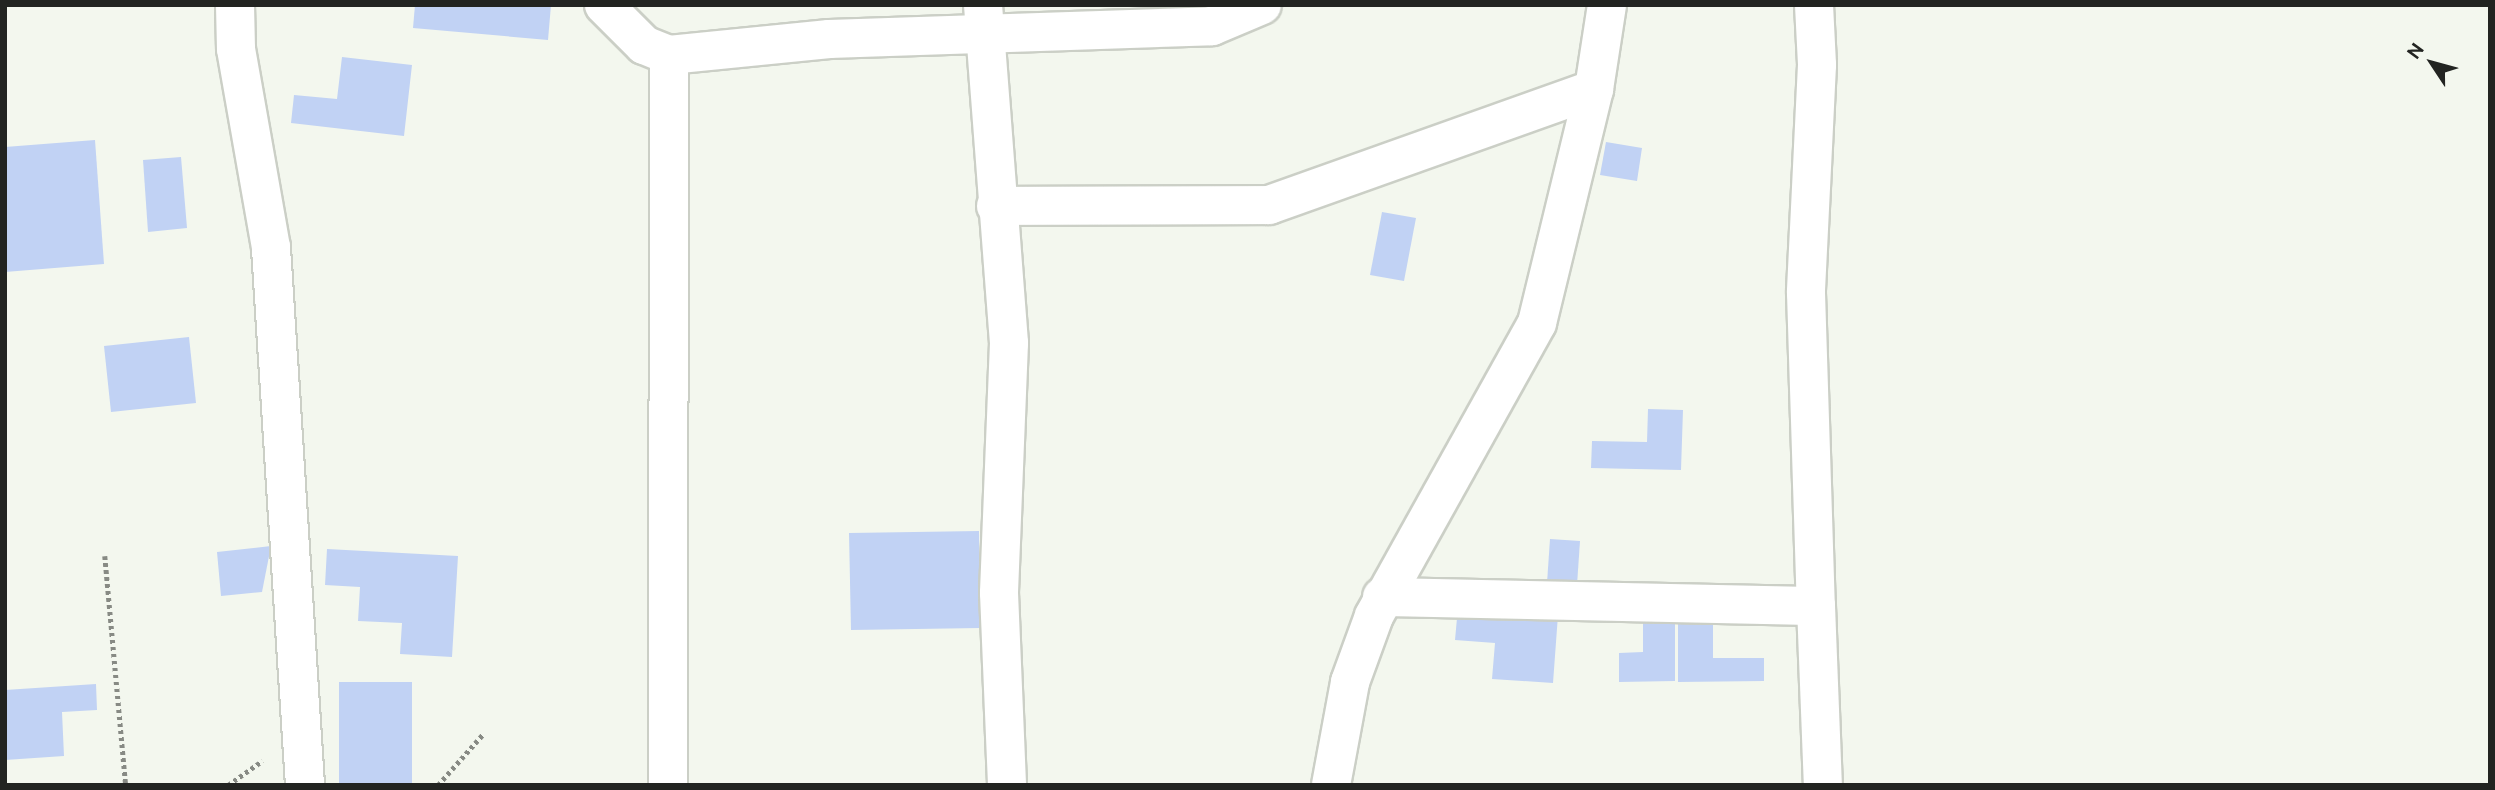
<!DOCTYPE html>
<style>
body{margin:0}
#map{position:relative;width:2495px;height:790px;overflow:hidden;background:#f3f7ee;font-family:Ubuntu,sans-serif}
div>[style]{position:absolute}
.building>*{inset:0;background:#c1d2f4}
.path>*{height:4.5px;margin-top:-2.25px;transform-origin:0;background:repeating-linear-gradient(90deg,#878a84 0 3.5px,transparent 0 7px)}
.roads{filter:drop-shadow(2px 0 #cbcfc6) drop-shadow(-2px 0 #cbcfc6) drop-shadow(0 2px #cbcfc6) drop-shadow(0 -2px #cbcfc6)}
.minor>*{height:38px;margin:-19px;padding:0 19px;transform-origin:19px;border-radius:19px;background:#fff}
span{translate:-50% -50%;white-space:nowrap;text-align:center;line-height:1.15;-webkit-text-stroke:5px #f3f7ee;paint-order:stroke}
.frame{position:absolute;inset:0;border:7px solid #222421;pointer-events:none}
.north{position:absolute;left:2397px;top:28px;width:70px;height:70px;-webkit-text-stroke:5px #f3f7ee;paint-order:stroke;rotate:306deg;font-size:19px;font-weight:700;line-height:28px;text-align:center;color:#222421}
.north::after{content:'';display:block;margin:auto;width:24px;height:32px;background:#222421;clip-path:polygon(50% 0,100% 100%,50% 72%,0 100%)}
</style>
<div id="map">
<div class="building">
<i style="clip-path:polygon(415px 5px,551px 5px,548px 40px,413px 28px)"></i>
<i style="clip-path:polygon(342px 57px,412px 65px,404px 136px,291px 123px,294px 95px,337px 99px)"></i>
<i style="clip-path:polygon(95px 140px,104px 264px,5px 272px,5px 147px)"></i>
<i style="clip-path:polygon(1606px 142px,1642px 148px,1637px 181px,1600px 175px)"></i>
<i style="clip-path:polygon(181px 157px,187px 228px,148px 232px,143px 160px)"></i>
<i style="clip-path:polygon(1382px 212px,1416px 218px,1404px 281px,1370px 275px)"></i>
<i style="clip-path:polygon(189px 337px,196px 403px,111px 412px,104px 346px)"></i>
<i style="clip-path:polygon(1648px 409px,1683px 410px,1681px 470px,1591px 468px,1592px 441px,1647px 442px)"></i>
<i style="clip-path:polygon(979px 531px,980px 628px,851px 630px,849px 533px)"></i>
<i style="clip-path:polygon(1550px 539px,1580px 541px,1577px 585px,1547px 583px)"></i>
<i style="clip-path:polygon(271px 546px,262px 592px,221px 596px,217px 552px)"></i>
<i style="clip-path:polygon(327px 549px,458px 556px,452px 657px,400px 654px,402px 623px,358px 621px,360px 587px,325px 585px)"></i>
<i style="clip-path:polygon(1458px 607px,1558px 615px,1553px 683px,1492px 679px,1495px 643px,1455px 640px)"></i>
<i style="clip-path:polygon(1713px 616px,1713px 658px,1764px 658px,1764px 681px,1678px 682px,1678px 617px)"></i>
<i style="clip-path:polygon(1675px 620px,1675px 681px,1619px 682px,1619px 653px,1643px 652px,1643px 621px)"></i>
<i style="clip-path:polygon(339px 682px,412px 682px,412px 785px,339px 785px)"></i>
<i style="clip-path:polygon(96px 684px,97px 710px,62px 712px,64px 756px,5px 760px,5px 690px)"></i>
</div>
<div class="path">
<i style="left:105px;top:556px;width:230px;rotate:84.8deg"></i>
<i style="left:228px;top:785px;width:42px;rotate:-35.2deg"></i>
<i style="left:438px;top:785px;width:69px;rotate:-48.5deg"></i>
</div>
<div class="roads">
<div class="minor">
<i style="left:235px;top:5px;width:44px;rotate:88.7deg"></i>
<i style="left:236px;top:49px;width:202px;rotate:80deg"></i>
<i style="left:271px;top:248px;width:538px;rotate:86.38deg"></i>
<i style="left:604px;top:5px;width:57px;rotate:45deg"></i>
<i style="left:644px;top:45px;width:27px;rotate:22deg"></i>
<i style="left:669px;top:55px;width:730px;rotate:90.08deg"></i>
<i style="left:983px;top:5px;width:339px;rotate:85.6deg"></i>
<i style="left:1009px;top:343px;width:250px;rotate:92.3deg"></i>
<i style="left:999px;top:593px;width:192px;rotate:87.6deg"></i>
<i style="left:1814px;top:5px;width:60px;rotate:87.1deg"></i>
<i style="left:1817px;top:65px;width:228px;rotate:92.8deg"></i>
<i style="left:1806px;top:293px;width:313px;rotate:88.2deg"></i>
<i style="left:669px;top:55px;width:161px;rotate:-5.7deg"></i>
<i style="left:829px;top:39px;width:383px;rotate:-1.9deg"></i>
<i style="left:1212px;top:26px;width:54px;rotate:-22.8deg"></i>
<i style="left:996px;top:206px;width:273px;rotate:-0.2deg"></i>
<i style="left:1269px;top:205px;width:345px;rotate:-19.6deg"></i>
<i style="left:1382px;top:597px;width:434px;rotate:1.2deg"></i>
<i style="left:1816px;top:606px;width:179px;rotate:87.8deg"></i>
<i style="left:1331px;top:785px;width:105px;rotate:-79.5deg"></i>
<i style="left:1350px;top:682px;width:70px;rotate:-70deg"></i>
<i style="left:1374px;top:616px;width:335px;rotate:-60.9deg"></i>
<i style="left:1537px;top:323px;width:241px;rotate:-76.3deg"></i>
<i style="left:1594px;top:89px;width:85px;rotate:-81.2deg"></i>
</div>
</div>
<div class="frame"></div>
<div class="north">N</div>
</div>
